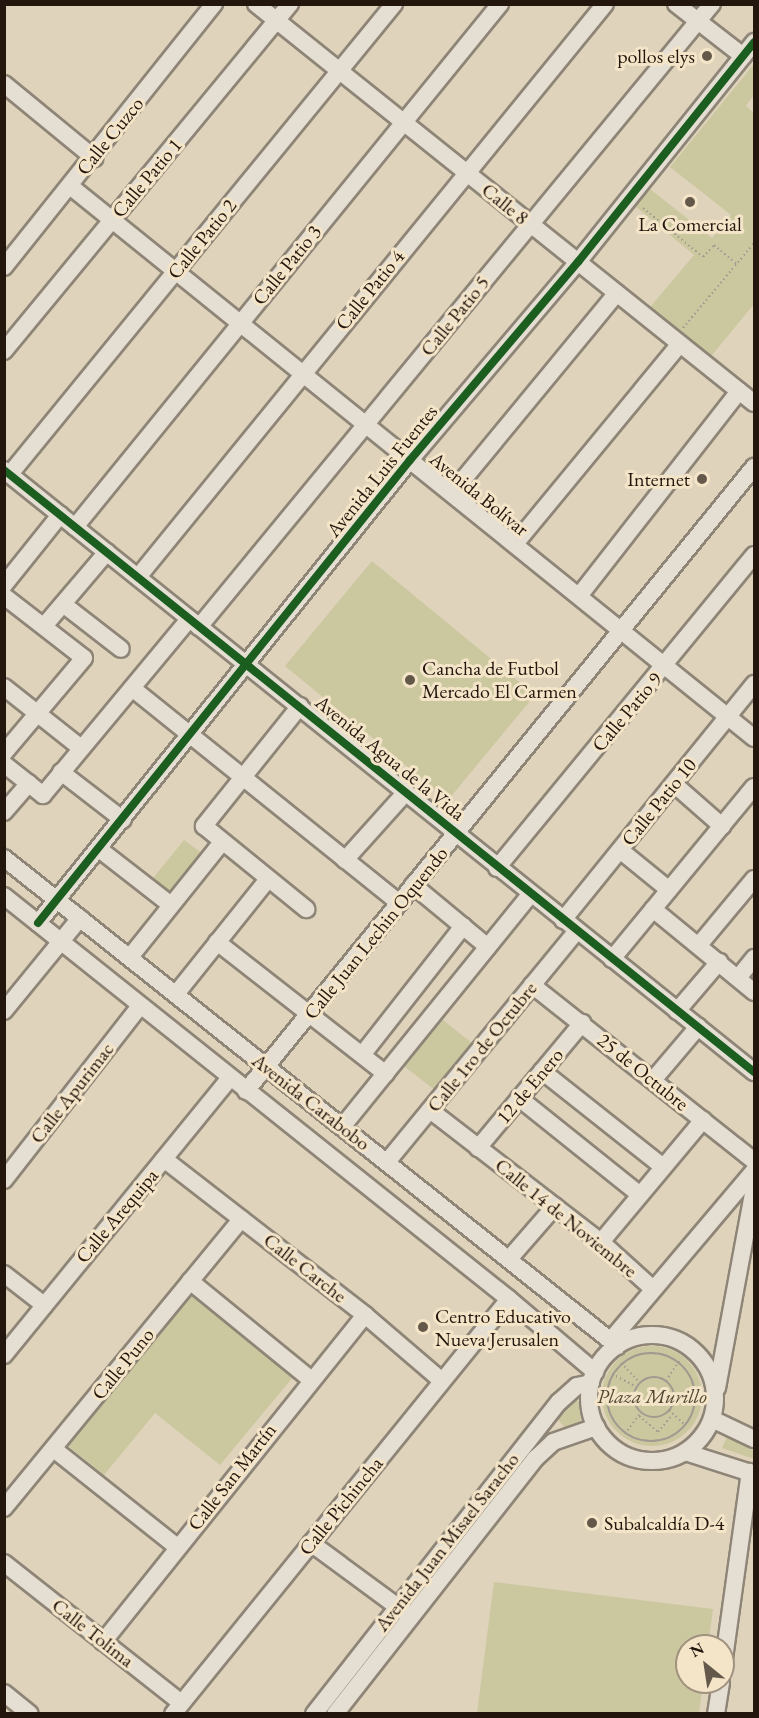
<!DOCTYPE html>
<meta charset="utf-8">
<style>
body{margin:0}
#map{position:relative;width:759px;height:1718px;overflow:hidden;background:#dfd3bb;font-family:"EB Garamond",serif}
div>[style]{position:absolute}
.green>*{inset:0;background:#cbc79f}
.round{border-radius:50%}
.path>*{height:2px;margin-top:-1px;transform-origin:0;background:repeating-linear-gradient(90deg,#a09a90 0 1.5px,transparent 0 4.5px)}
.path>.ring{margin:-1px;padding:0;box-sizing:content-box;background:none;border:2px solid #a09a90;border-radius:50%}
.roads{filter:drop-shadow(2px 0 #8e8577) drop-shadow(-2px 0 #8e8577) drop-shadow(0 2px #8e8577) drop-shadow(0 -2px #8e8577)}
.minor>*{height:16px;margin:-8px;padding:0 8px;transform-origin:8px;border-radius:8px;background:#e5dfd3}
.minor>.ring{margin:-8px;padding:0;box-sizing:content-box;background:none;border:16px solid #e5dfd3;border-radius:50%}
.cycleway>*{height:8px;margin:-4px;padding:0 4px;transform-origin:4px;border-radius:4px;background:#1b5e20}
.dots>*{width:16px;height:16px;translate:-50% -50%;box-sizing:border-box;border:3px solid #f4e5c9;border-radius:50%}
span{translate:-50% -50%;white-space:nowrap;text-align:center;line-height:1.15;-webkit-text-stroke:6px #f4e5c9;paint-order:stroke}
.poi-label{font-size:20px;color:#22160d}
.right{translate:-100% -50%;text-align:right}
.left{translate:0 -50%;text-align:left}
.street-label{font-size:20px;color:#22160d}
.park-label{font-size:20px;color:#504832;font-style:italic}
.frame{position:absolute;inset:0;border:6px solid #22160d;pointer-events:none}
.north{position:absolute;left:675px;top:1634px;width:60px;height:60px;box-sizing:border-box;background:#f4e5c9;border:2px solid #a0927e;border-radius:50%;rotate:330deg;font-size:16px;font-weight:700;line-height:24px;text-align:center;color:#22160d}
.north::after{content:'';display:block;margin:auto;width:21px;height:27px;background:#64584a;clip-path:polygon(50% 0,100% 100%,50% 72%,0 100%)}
</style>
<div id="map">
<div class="green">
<i style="clip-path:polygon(754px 64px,754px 95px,746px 106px,754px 113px,754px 304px,708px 360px,646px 312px,694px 255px,635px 206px,650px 189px,712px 238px,731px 215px,670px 167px)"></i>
<i style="clip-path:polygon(372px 561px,535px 695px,448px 800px,285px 666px)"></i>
<i style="clip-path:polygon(184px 840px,203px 854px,169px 898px,149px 883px)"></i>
<i style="clip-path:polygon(438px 1016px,473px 1044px,436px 1091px,400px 1063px)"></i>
<i style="clip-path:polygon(190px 1293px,293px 1377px,220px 1465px,155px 1413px,104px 1475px,67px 1445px)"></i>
<i class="round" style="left:602px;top:1346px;width:100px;height:100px"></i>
<i style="clip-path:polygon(571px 1400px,579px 1401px,581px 1423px,566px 1429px,555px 1416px)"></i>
<i style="clip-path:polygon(727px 1437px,754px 1451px,754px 1459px,722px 1448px)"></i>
<i style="clip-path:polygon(494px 1582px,713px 1609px,708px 1646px,687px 1646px,687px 1682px,703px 1682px,699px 1713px,477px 1713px)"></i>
</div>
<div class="path">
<i style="left:643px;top:208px;width:77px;rotate:39.2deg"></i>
<i style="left:703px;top:257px;width:16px;rotate:-47deg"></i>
<i style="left:714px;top:245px;width:30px;rotate:40deg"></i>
<i style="left:683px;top:328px;width:111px;rotate:-50.1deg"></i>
<i class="ring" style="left:607px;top:1353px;width:86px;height:86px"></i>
<i style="left:621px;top:1363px;width:28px;rotate:46deg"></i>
<i style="left:612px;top:1374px;width:27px;rotate:28deg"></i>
<i class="ring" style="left:634px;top:1377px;width:38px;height:38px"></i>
<i style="left:666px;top:1381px;width:27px;rotate:-57deg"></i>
<i style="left:669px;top:1410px;width:22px;rotate:43deg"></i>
<i style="left:639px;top:1416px;width:25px;rotate:40deg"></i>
<i style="left:658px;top:1432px;width:23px;rotate:-50deg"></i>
<i style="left:625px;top:1434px;width:24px;rotate:-54deg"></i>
</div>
<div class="roads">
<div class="minor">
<i style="left:256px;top:4px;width:638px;rotate:38.7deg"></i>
<i style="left:676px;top:4px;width:85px;rotate:37.8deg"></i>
<i style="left:4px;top:84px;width:117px;rotate:39.4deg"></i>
<i style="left:70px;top:186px;width:879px;rotate:38.9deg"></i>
<i style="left:4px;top:267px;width:337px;rotate:-51.4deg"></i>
<i style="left:4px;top:351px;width:450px;rotate:-50.5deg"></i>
<i style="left:4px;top:470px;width:962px;rotate:38.75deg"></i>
<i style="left:10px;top:474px;width:607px;rotate:-50.75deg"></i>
<i style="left:452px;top:493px;width:259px;rotate:-50.5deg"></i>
<i style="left:75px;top:527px;width:674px;rotate:-50.9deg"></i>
<i style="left:515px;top:544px;width:259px;rotate:-50.5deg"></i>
<i style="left:138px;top:577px;width:739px;rotate:-50.82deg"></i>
<i style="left:4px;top:585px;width:90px;rotate:-51.3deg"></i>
<i style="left:4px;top:596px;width:101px;rotate:37.8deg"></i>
<i style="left:84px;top:658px;width:124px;rotate:130.1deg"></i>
<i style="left:579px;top:596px;width:260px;rotate:-52deg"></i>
<i style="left:63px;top:604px;width:73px;rotate:37.8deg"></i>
<i style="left:44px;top:626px;width:97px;rotate:-49.6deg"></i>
<i style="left:199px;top:627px;width:807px;rotate:-50.53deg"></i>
<i style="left:4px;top:687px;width:98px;rotate:38.4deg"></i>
<i style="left:132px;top:688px;width:343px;rotate:38.8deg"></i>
<i style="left:300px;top:706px;width:154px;rotate:128.7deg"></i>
<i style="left:204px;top:826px;width:132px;rotate:39.1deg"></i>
<i style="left:4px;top:764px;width:50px;rotate:38.5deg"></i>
<i style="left:43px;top:795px;width:229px;rotate:-50.3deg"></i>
<i style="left:61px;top:772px;width:78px;rotate:37.7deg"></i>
<i style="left:674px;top:784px;width:64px;rotate:41.2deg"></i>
<i style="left:4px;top:812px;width:38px;rotate:-49deg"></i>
<i style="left:99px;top:849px;width:91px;rotate:37.9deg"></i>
<i style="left:620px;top:850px;width:63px;rotate:39.2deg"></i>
<i style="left:4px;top:858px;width:784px;rotate:38.52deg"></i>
<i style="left:345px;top:860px;width:91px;rotate:-48.1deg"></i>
<i style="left:497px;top:868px;width:405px;rotate:-50.6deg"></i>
<i style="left:413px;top:885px;width:97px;rotate:39.6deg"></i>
<i style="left:4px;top:896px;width:646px;rotate:38.59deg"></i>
<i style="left:509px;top:1299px;width:113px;rotate:40.3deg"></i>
<i style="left:653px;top:909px;width:131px;rotate:39.4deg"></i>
<i style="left:563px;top:920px;width:304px;rotate:-51deg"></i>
<i style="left:38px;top:923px;width:594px;rotate:-51.22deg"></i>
<i style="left:410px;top:460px;width:260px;rotate:-49.7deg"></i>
<i style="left:578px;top:262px;width:282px;rotate:-51.3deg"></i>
<i style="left:217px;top:942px;width:214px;rotate:38deg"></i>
<i style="left:699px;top:945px;width:86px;rotate:-50.2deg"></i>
<i style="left:130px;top:957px;width:147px;rotate:-51.3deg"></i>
<i style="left:612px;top:959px;width:223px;rotate:-50.5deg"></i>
<i style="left:738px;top:978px;width:26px;rotate:-51deg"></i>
<i style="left:532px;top:985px;width:283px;rotate:38.4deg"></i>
<i style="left:176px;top:994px;width:147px;rotate:-51.3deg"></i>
<i style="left:4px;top:1011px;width:120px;rotate:-50.7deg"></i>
<i style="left:677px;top:1011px;width:65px;rotate:-49.4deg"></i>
<i style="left:362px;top:1055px;width:164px;rotate:-51.9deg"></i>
<i style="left:542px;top:1071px;width:153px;rotate:38.4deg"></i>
<i style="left:653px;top:1080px;width:70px;rotate:-49.7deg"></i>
<i style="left:246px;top:1091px;width:805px;rotate:-50.85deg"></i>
<i style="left:519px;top:1098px;width:154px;rotate:38.7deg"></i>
<i style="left:430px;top:1110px;width:216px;rotate:37.7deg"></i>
<i style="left:601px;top:1242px;width:70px;rotate:42.1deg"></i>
<i style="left:342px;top:1127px;width:300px;rotate:-51deg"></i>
<i style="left:478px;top:1148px;width:163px;rotate:-50.2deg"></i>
<i style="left:164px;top:1159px;width:254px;rotate:37.8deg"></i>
<i style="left:365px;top:1315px;width:101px;rotate:40.6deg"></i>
<i style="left:387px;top:1162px;width:299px;rotate:-50.6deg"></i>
<i style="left:4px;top:1180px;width:221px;rotate:-52deg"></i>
<i style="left:601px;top:1242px;width:159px;rotate:-50.1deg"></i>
<i style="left:509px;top:1259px;width:70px;rotate:-49deg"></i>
<i style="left:4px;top:1274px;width:51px;rotate:37.8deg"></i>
<i style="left:190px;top:1281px;width:155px;rotate:39.2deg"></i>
<i class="ring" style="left:589px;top:1335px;width:110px;height:110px"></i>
<i style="left:611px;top:1340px;width:221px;rotate:-49.8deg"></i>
<i style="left:4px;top:1355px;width:357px;rotate:-50.8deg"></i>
<i style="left:717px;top:1388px;width:203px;rotate:-79.5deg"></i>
<i style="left:712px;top:1419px;width:47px;rotate:25.5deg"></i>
<i style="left:55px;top:1450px;width:156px;rotate:38.5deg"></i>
<i style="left:685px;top:1452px;width:72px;rotate:17.7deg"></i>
<i style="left:4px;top:1508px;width:374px;rotate:-50.6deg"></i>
<i style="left:311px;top:1543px;width:118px;rotate:36.4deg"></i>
<i style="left:4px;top:1563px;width:226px;rotate:38.3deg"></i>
<i style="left:103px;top:1642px;width:419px;rotate:-51.3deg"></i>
<i style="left:723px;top:1666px;width:196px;rotate:-82.1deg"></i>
<i style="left:4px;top:1693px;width:33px;rotate:39deg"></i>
<i style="left:173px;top:1714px;width:534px;rotate:-51.01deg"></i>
<i style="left:314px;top:1714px;width:397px;rotate:-51.9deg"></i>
<i style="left:559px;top:1402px;width:24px;rotate:-42deg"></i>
<i style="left:577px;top:1386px;width:14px;rotate:-12deg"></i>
<i style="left:335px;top:1714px;width:325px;rotate:-51.9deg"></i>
<i style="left:536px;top:1458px;width:23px;rotate:-43deg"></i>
<i style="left:553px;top:1442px;width:46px;rotate:-19.2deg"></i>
<i style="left:716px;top:1714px;width:32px;rotate:-81deg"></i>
</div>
</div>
<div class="cycleway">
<i style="left:4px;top:470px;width:962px;rotate:38.75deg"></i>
<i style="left:38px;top:923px;width:594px;rotate:-51.22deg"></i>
<i style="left:410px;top:460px;width:260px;rotate:-49.7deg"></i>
<i style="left:578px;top:262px;width:282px;rotate:-51.3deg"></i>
</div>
<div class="dots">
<i style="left:707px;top:56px;background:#64584a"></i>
<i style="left:690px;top:202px;background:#64584a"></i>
<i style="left:702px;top:479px;background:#64584a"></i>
<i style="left:410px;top:680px;background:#64584a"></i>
<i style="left:423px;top:1327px;background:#64584a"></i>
<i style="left:592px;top:1523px;background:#64584a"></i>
</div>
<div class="poi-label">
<span class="right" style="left:695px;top:56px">pollos elys</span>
<span style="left:690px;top:224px">La Comercial</span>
<span class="right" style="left:690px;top:479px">Internet</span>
<span class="left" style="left:422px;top:680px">Cancha de Futbol<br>Mercado El Carmen</span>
<span class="left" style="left:435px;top:1328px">Centro Educativo<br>Nueva Jerusalen</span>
<span class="left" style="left:604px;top:1523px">Subalcaldía D-4</span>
</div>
<div class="street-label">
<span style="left:110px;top:136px;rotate:-51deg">Calle Cuzco</span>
<span style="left:147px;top:178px;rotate:-50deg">Calle Patio 1</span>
<span style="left:505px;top:204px;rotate:39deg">Calle 8</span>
<span style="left:202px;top:239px;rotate:-51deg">Calle Patio 2</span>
<span style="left:287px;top:265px;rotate:-51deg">Calle Patio 3</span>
<span style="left:370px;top:290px;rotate:-51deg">Calle Patio 4</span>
<span style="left:455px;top:316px;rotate:-51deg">Calle Patio 5</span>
<span style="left:382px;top:471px;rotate:-51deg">Avenida Luis Fuentes</span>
<span style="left:479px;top:494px;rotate:39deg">Avenida Bolívar</span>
<span style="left:627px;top:712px;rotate:-50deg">Calle Patio 9</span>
<span style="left:390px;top:758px;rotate:39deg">Avenida Agua de la Vida</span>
<span style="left:659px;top:802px;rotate:-51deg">Calle Patio 10</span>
<span style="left:376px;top:933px;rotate:-51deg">Calle Juan Lechin Oquendo</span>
<span style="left:482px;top:1047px;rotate:-51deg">Calle 1ro de Octubre</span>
<span style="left:643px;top:1072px;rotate:39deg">25 de Octubre</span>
<span style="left:530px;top:1086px;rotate:-50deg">12 de Enero</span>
<span style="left:72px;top:1093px;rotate:-52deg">Calle Apurimac</span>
<span style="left:311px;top:1102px;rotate:38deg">Avenida Carabobo</span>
<span style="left:117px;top:1216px;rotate:-50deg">Calle Arequipa</span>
<span style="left:566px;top:1218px;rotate:39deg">Calle 14 de Noviembre</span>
<span style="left:305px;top:1268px;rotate:38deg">Calle Carche</span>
<span style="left:123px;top:1364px;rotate:-51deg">Calle Puno</span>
<span style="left:232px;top:1477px;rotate:-52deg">Calle San Martín</span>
<span style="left:341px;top:1506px;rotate:-51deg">Calle Pichincha</span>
<span style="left:447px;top:1542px;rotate:-52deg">Avenida Juan Misael Saracho</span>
<span style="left:93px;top:1633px;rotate:38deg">Calle Tolima</span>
</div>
<div class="park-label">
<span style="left:652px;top:1396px">Plaza Murillo</span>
</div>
<div class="frame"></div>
<div class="north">N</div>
</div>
